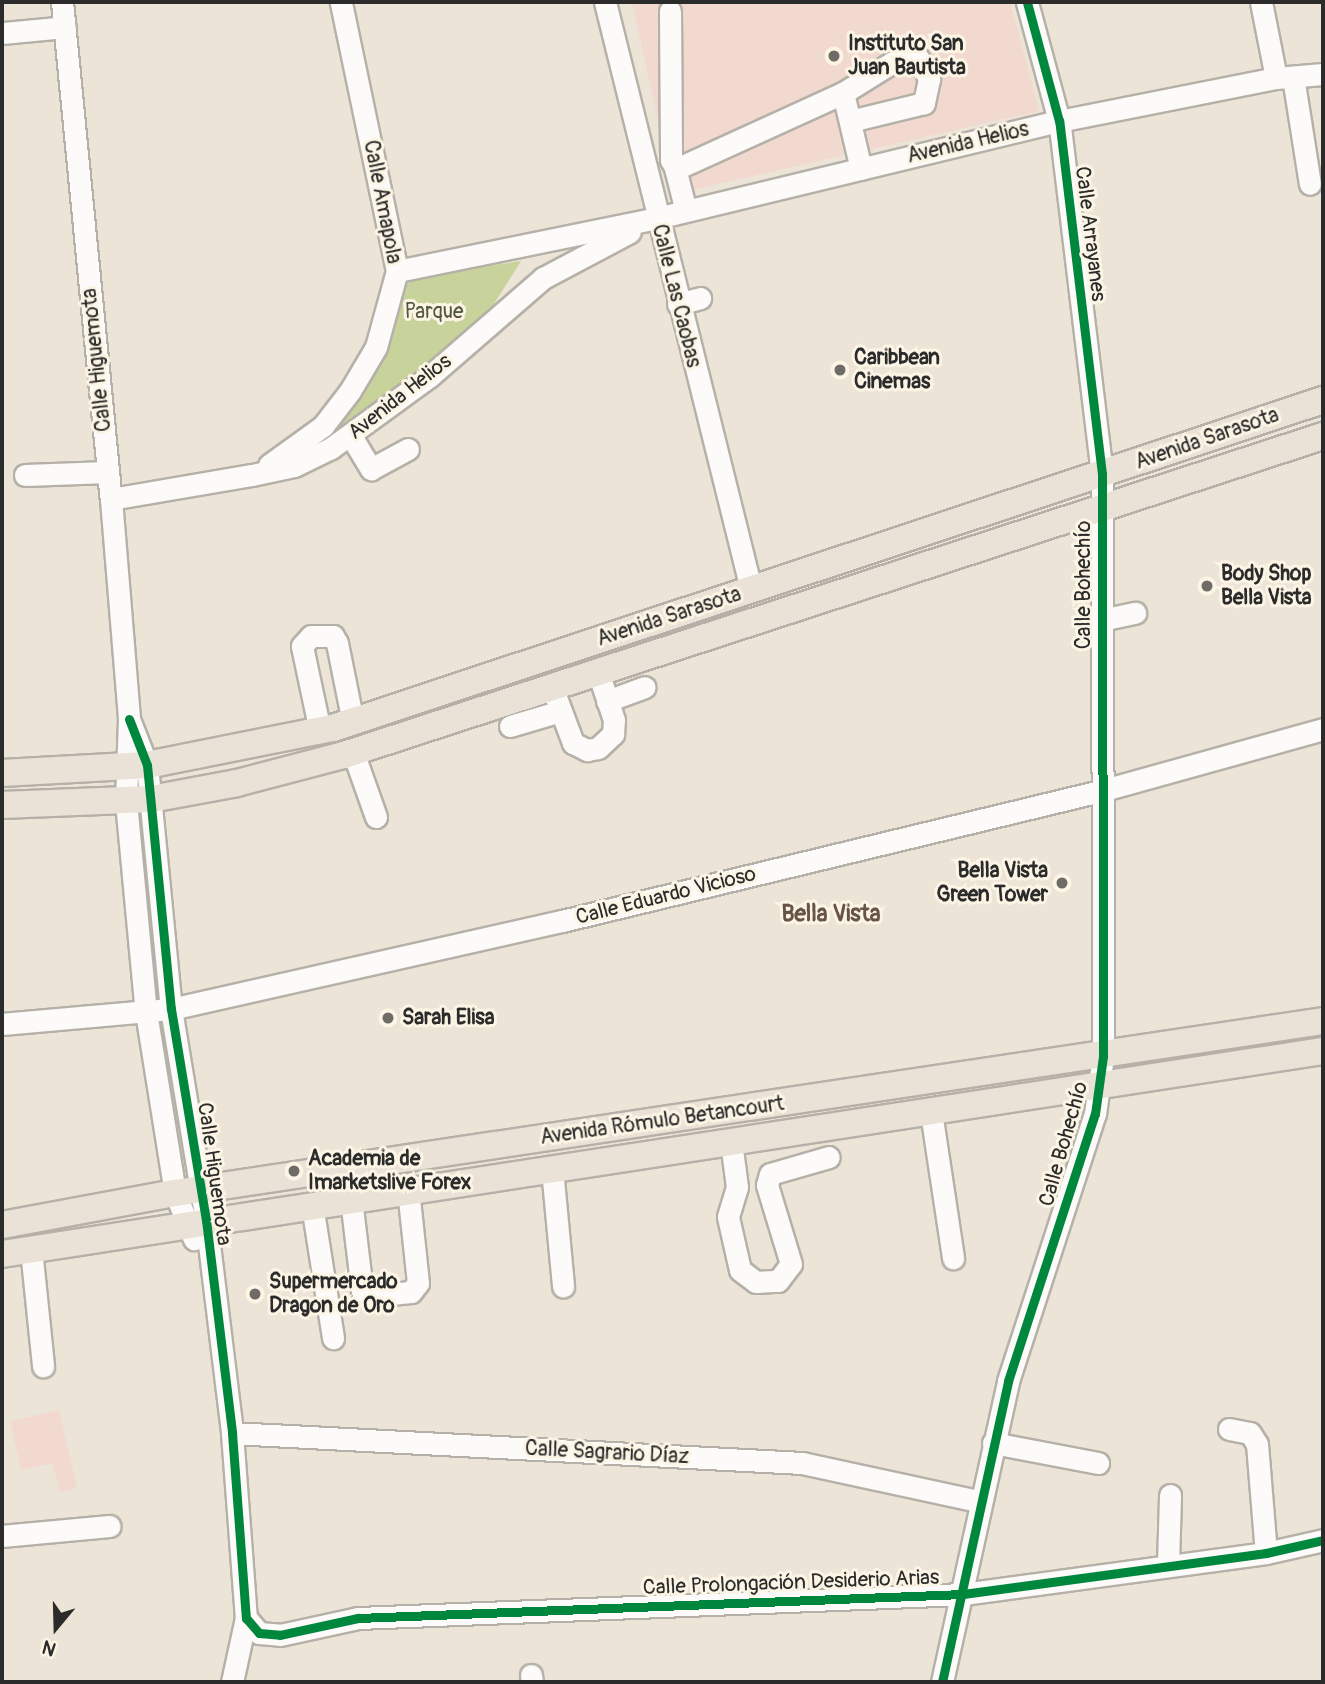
<!DOCTYPE html>
<meta charset="utf-8">
<style>
body{margin:0}
#map{position:relative;width:1325px;height:1684px;overflow:hidden;background:#ece4d6;font-family:Pangolin,sans-serif}
div>[style]{position:absolute}
.built>*{inset:0;background:#f2d9d0}
.green>*{inset:0;background:#c8d39b}
.roads{filter:drop-shadow(2px 0 #b6b1a8) drop-shadow(-2px 0 #b6b1a8) drop-shadow(0 2px #b6b1a8) drop-shadow(0 -2px #b6b1a8)}
.minor>*{height:21px;margin:-10.5px;padding:0 10.5px;transform-origin:10.5px;border-radius:10.5px;background:#fcfbf9}
.major>*{height:26px;margin:-13px;padding:0 13px;transform-origin:13px;border-radius:13px;background:#ebe2d7}
.cycleway>*{height:9px;margin:-4.5px;padding:0 4.5px;transform-origin:4.5px;border-radius:4.5px;background:#00873e}
.dots>*{width:19px;height:19px;translate:-50% -50%;box-sizing:border-box;border:4px solid #fcf5e5;border-radius:50%}
span{translate:-50% -50%;white-space:nowrap;text-align:center;line-height:1.15;-webkit-text-stroke:6px #fcf5e5;paint-order:stroke}
.poi-label{font-size:21px;color:#2b2b2b;font-weight:700}
.left{translate:0 -50%;text-align:left}
.right{translate:-100% -50%;text-align:right}
.street-label{font-size:21px;color:#2b2b2b}
.park-label{font-size:21px;color:#51593e}
.neighbourhood-label{font-size:23px;color:#675446;font-weight:700}
.frame{position:absolute;inset:0;border:4px solid #2b2b2b;pointer-events:none}
.north{position:absolute;left:21px;top:1593px;width:70px;height:70px;-webkit-text-stroke:5px #fcf5e5;paint-order:stroke;rotate:199deg;font-size:19px;font-weight:700;line-height:28px;text-align:center;color:#2b2b2b}
.north::after{content:'';display:block;margin:auto;width:24px;height:32px;background:#2b2b2b;clip-path:polygon(50% 0,100% 100%,50% 72%,0 100%)}
</style>
<div id="map">
<div class="built">
<i style="clip-path:polygon(632px 2px,1010px 2px,1039px 111px,674px 194px)"></i>
<i style="clip-path:polygon(59px 1410px,77px 1488px,60px 1492px,53px 1463px,21px 1470px,10px 1421px)"></i>
</div>
<div class="green">
<i style="clip-path:polygon(521px 261px,487px 315px,398px 392px,320px 447px,402px 289px,415px 277px)"></i>
</div>
<div class="roads">
<div class="minor">
<i style="left:62px;top:2px;width:499px;rotate:84.4deg"></i>
<i style="left:111px;top:499px;width:221px;rotate:85.3deg"></i>
<i style="left:129px;top:719px;width:83px;rotate:92.1deg"></i>
<i style="left:126px;top:802px;width:211px;rotate:84.6deg"></i>
<i style="left:146px;top:1012px;width:183px;rotate:80.9deg"></i>
<i style="left:175px;top:1193px;width:50px;rotate:67.6deg"></i>
<i style="left:605px;top:2px;width:605px;rotate:76.03deg"></i>
<i style="left:1261px;top:2px;width:77px;rotate:78.8deg"></i>
<i style="left:670px;top:11px;width:149px;rotate:89.6deg"></i>
<i style="left:671px;top:160px;width:10px;rotate:61deg"></i>
<i style="left:676px;top:169px;width:183px;rotate:-24.5deg"></i>
<i style="left:843px;top:93px;width:78px;rotate:76.7deg"></i>
<i style="left:2px;top:33px;width:63px;rotate:-5.4deg"></i>
<i style="left:1293px;top:77px;width:108px;rotate:81deg"></i>
<i style="left:843px;top:93px;width:68px;rotate:-31.8deg"></i>
<i style="left:901px;top:57px;width:17px;rotate:3deg"></i>
<i style="left:918px;top:58px;width:24px;rotate:62deg"></i>
<i style="left:929px;top:79px;width:25px;rotate:102deg"></i>
<i style="left:924px;top:103px;width:76px;rotate:166.3deg"></i>
<i style="left:675px;top:168px;width:44px;rotate:75.7deg"></i>
<i style="left:397px;top:271px;width:265px;rotate:-11.5deg"></i>
<i style="left:657px;top:218px;width:414px;rotate:-13.6deg"></i>
<i style="left:1059px;top:121px;width:221px;rotate:-11.2deg"></i>
<i style="left:1276px;top:78px;width:47px;rotate:-4.9deg"></i>
<i style="left:678px;top:304px;width:23px;rotate:-15deg"></i>
<i style="left:351px;top:436px;width:39px;rotate:59deg"></i>
<i style="left:371px;top:469px;width:42px;rotate:-28.4deg"></i>
<i style="left:269px;top:465px;width:67px;rotate:-35.8deg"></i>
<i style="left:323px;top:426px;width:44px;rotate:-52.4deg"></i>
<i style="left:350px;top:391px;width:51px;rotate:-59.4deg"></i>
<i style="left:376px;top:347px;width:79px;rotate:-74.6deg"></i>
<i style="left:397px;top:271px;width:275px;rotate:-101.8deg"></i>
<i style="left:25px;top:475px;width:83px;rotate:-2.1deg"></i>
<i style="left:111px;top:499px;width:143px;rotate:-9.7deg"></i>
<i style="left:252px;top:475px;width:43px;rotate:-12.1deg"></i>
<i style="left:294px;top:466px;width:41px;rotate:-25.9deg"></i>
<i style="left:331px;top:448px;width:122px;rotate:-36deg"></i>
<i style="left:430px;top:376px;width:150px;rotate:-40.9deg"></i>
<i style="left:543px;top:278px;width:98px;rotate:-27.9deg"></i>
<i style="left:1101px;top:620px;width:35px;rotate:-12deg"></i>
<i style="left:552px;top:687px;width:60px;rotate:69.4deg"></i>
<i style="left:573px;top:743px;width:16px;rotate:27deg"></i>
<i style="left:587px;top:750px;width:11px;rotate:-10deg"></i>
<i style="left:598px;top:748px;width:21px;rotate:-43deg"></i>
<i style="left:613px;top:734px;width:14px;rotate:-86deg"></i>
<i style="left:614px;top:720px;width:51px;rotate:-108.4deg"></i>
<i style="left:607px;top:701px;width:40px;rotate:-20.2deg"></i>
<i style="left:129px;top:719px;width:49px;rotate:68.6deg"></i>
<i style="left:147px;top:765px;width:245px;rotate:84.4deg"></i>
<i style="left:171px;top:1009px;width:214px;rotate:80.6deg"></i>
<i style="left:206px;top:1220px;width:215px;rotate:83deg"></i>
<i style="left:232px;top:1433px;width:186px;rotate:85.7deg"></i>
<i style="left:246px;top:1618px;width:20px;rotate:49deg"></i>
<i style="left:259px;top:1633px;width:21px;rotate:5deg"></i>
<i style="left:280px;top:1635px;width:80px;rotate:-12.3deg"></i>
<i style="left:358px;top:1618px;width:605px;rotate:-2.27deg"></i>
<i style="left:963px;top:1594px;width:306px;rotate:-7.7deg"></i>
<i style="left:1266px;top:1553px;width:58px;rotate:-12.8deg"></i>
<i style="left:510px;top:726px;width:53px;rotate:-16.4deg"></i>
<i style="left:320px;top:731px;width:87px;rotate:-102deg"></i>
<i style="left:302px;top:646px;width:13px;rotate:-48deg"></i>
<i style="left:311px;top:636px;width:22px"></i>
<i style="left:333px;top:636px;width:8px;rotate:60deg"></i>
<i style="left:337px;top:643px;width:81px;rotate:78.6deg"></i>
<i style="left:353px;top:752px;width:69px;rotate:70.5deg"></i>
<i style="left:2px;top:1024px;width:170px;rotate:-5.1deg"></i>
<i style="left:171px;top:1009px;width:401px;rotate:-12.7deg"></i>
<i style="left:562px;top:921px;width:553px;rotate:-13.58deg"></i>
<i style="left:1100px;top:791px;width:231px;rotate:-15.5deg"></i>
<i style="left:931px;top:1112px;width:148px;rotate:81.4deg"></i>
<i style="left:731px;top:1142px;width:45px;rotate:82.4deg"></i>
<i style="left:737px;top:1187px;width:31px;rotate:107deg"></i>
<i style="left:728px;top:1217px;width:54px;rotate:77.2deg"></i>
<i style="left:740px;top:1270px;width:20px;rotate:37deg"></i>
<i style="left:756px;top:1282px;width:22px;rotate:-3deg"></i>
<i style="left:778px;top:1281px;width:21px;rotate:-53deg"></i>
<i style="left:791px;top:1264px;width:83px;rotate:-106.9deg"></i>
<i style="left:767px;top:1185px;width:11px;rotate:-75deg"></i>
<i style="left:770px;top:1174px;width:61px;rotate:-16.1deg"></i>
<i style="left:552px;top:1169px;width:118px;rotate:84.6deg"></i>
<i style="left:351px;top:1199px;width:93px;rotate:83.2deg"></i>
<i style="left:362px;top:1291px;width:9px;rotate:32deg"></i>
<i style="left:370px;top:1296px;width:41px;rotate:-5.6deg"></i>
<i style="left:411px;top:1292px;width:11px;rotate:-52deg"></i>
<i style="left:418px;top:1283px;width:94px;rotate:-96.1deg"></i>
<i style="left:312px;top:1205px;width:135px;rotate:81deg"></i>
<i style="left:31px;top:1249px;width:118px;rotate:84.1deg"></i>
<i style="left:1229px;top:1429px;width:21px;rotate:11deg"></i>
<i style="left:1250px;top:1433px;width:13px;rotate:58deg"></i>
<i style="left:1257px;top:1444px;width:109px;rotate:85.3deg"></i>
<i style="left:232px;top:1433px;width:571px;rotate:3.01deg"></i>
<i style="left:802px;top:1463px;width:180px;rotate:12.2deg"></i>
<i style="left:993px;top:1443px;width:107px;rotate:10.8deg"></i>
<i style="left:2px;top:1536px;width:108px;rotate:-5.3deg"></i>
<i style="left:1168px;top:1564px;width:69px;rotate:-88.3deg"></i>
<i style="left:531px;top:1675px;width:7px;rotate:82deg"></i>
<i style="left:232px;top:1682px;width:66px;rotate:-77.7deg"></i>
<i style="left:942px;top:1682px;width:308px;rotate:-77.6deg"></i>
<i style="left:1008px;top:1381px;width:281px;rotate:-72deg"></i>
<i style="left:1095px;top:1114px;width:59px;rotate:-82.1deg"></i>
<i style="left:1103px;top:1056px;width:582px;rotate:-90.1deg"></i>
<i style="left:1102px;top:474px;width:356px;rotate:-96.9deg"></i>
<i style="left:1059px;top:121px;width:123px;rotate:-105.1deg"></i>
</div>
<div class="major">
<i style="left:2px;top:773px;width:145px;rotate:-3.2deg"></i>
<i style="left:147px;top:765px;width:190px;rotate:-11.3deg"></i>
<i style="left:333px;top:728px;width:1043px;rotate:-18.33deg"></i>
<i style="left:2px;top:805px;width:149px;rotate:-2.3deg"></i>
<i style="left:151px;top:799px;width:87px;rotate:-10.5deg"></i>
<i style="left:237px;top:783px;width:111px;rotate:-14.7deg"></i>
<i style="left:344px;top:755px;width:1030px;rotate:-18.05deg"></i>
<i style="left:2px;top:1225px;width:176px;rotate:-10.5deg"></i>
<i style="left:175px;top:1193px;width:1161px;rotate:-8.52deg"></i>
<i style="left:2px;top:1254px;width:1337px;rotate:-8.74deg"></i>
</div>
</div>
<div class="cycleway">
<i style="left:129px;top:719px;width:49px;rotate:68.6deg"></i>
<i style="left:147px;top:765px;width:245px;rotate:84.4deg"></i>
<i style="left:171px;top:1009px;width:214px;rotate:80.6deg"></i>
<i style="left:206px;top:1220px;width:215px;rotate:83deg"></i>
<i style="left:232px;top:1433px;width:186px;rotate:85.7deg"></i>
<i style="left:246px;top:1618px;width:20px;rotate:49deg"></i>
<i style="left:259px;top:1633px;width:21px;rotate:5deg"></i>
<i style="left:280px;top:1635px;width:80px;rotate:-12.3deg"></i>
<i style="left:358px;top:1618px;width:605px;rotate:-2.27deg"></i>
<i style="left:963px;top:1594px;width:306px;rotate:-7.7deg"></i>
<i style="left:1266px;top:1553px;width:58px;rotate:-12.8deg"></i>
<i style="left:942px;top:1682px;width:308px;rotate:-77.6deg"></i>
<i style="left:1008px;top:1381px;width:281px;rotate:-72deg"></i>
<i style="left:1095px;top:1114px;width:59px;rotate:-82.1deg"></i>
<i style="left:1103px;top:1056px;width:582px;rotate:-90.1deg"></i>
<i style="left:1102px;top:474px;width:356px;rotate:-96.9deg"></i>
<i style="left:1059px;top:121px;width:123px;rotate:-105.1deg"></i>
</div>
<div class="dots">
<i style="left:834px;top:56px;background:#6f6c67"></i>
<i style="left:840px;top:370px;background:#6f6c67"></i>
<i style="left:1207px;top:586px;background:#6f6c67"></i>
<i style="left:1062px;top:883px;background:#6f6c67"></i>
<i style="left:388px;top:1018px;background:#6f6c67"></i>
<i style="left:294px;top:1171px;background:#6f6c67"></i>
<i style="left:255px;top:1294px;background:#6f6c67"></i>
</div>
<div class="poi-label">
<span class="left" style="left:848px;top:56px">Instituto San<br>Juan Bautista</span>
<span class="left" style="left:854px;top:370px">Caribbean<br>Cinemas</span>
<span class="left" style="left:1221px;top:586px">Body Shop<br>Bella Vista</span>
<span class="right" style="left:1048px;top:883px">Bella Vista<br>Green Tower</span>
<span class="left" style="left:402px;top:1018px">Sarah Elisa</span>
<span class="left" style="left:308px;top:1171px">Academia de<br>Imarketslive Forex</span>
<span class="left" style="left:269px;top:1294px">Supermercado<br>Dragon de Oro</span>
</div>
<div class="street-label">
<span style="left:968px;top:143px;rotate:-13deg">Avenida Helios</span>
<span style="left:382px;top:202px;rotate:79deg">Calle Amapola</span>
<span style="left:1090px;top:234px;rotate:83deg">Calle Arrayanes</span>
<span style="left:676px;top:296px;rotate:76deg">Calle Las Caobas</span>
<span style="left:97px;top:360px;rotate:-96deg">Calle Higuemota</span>
<span style="left:400px;top:397px;rotate:-38deg">Avenida Helios</span>
<span style="left:1207px;top:439px;rotate:-19deg">Avenida Sarasota</span>
<span style="left:1084px;top:585px;rotate:-90deg">Calle Bohechío</span>
<span style="left:669px;top:617px;rotate:-18deg">Avenida Sarasota</span>
<span style="left:666px;top:896px;rotate:-14deg">Calle Eduardo Vicioso</span>
<span style="left:662px;top:1121px;rotate:-8deg">Avenida Rómulo Betancourt</span>
<span style="left:1064px;top:1144px;rotate:-74deg">Calle Bohechío</span>
<span style="left:214px;top:1174px;rotate:82deg">Calle Higuemota</span>
<span style="left:607px;top:1453px;rotate:3deg">Calle Sagrario Díaz</span>
<span style="left:791px;top:1583px;rotate:-2deg">Calle Prolongación Desiderio Arias</span>
</div>
<div class="park-label">
<span style="left:434px;top:312px">Parque</span>
</div>
<div class="neighbourhood-label">
<span style="left:831px;top:914px">Bella Vista</span>
</div>
<div class="frame"></div>
<div class="north">N</div>
</div>
